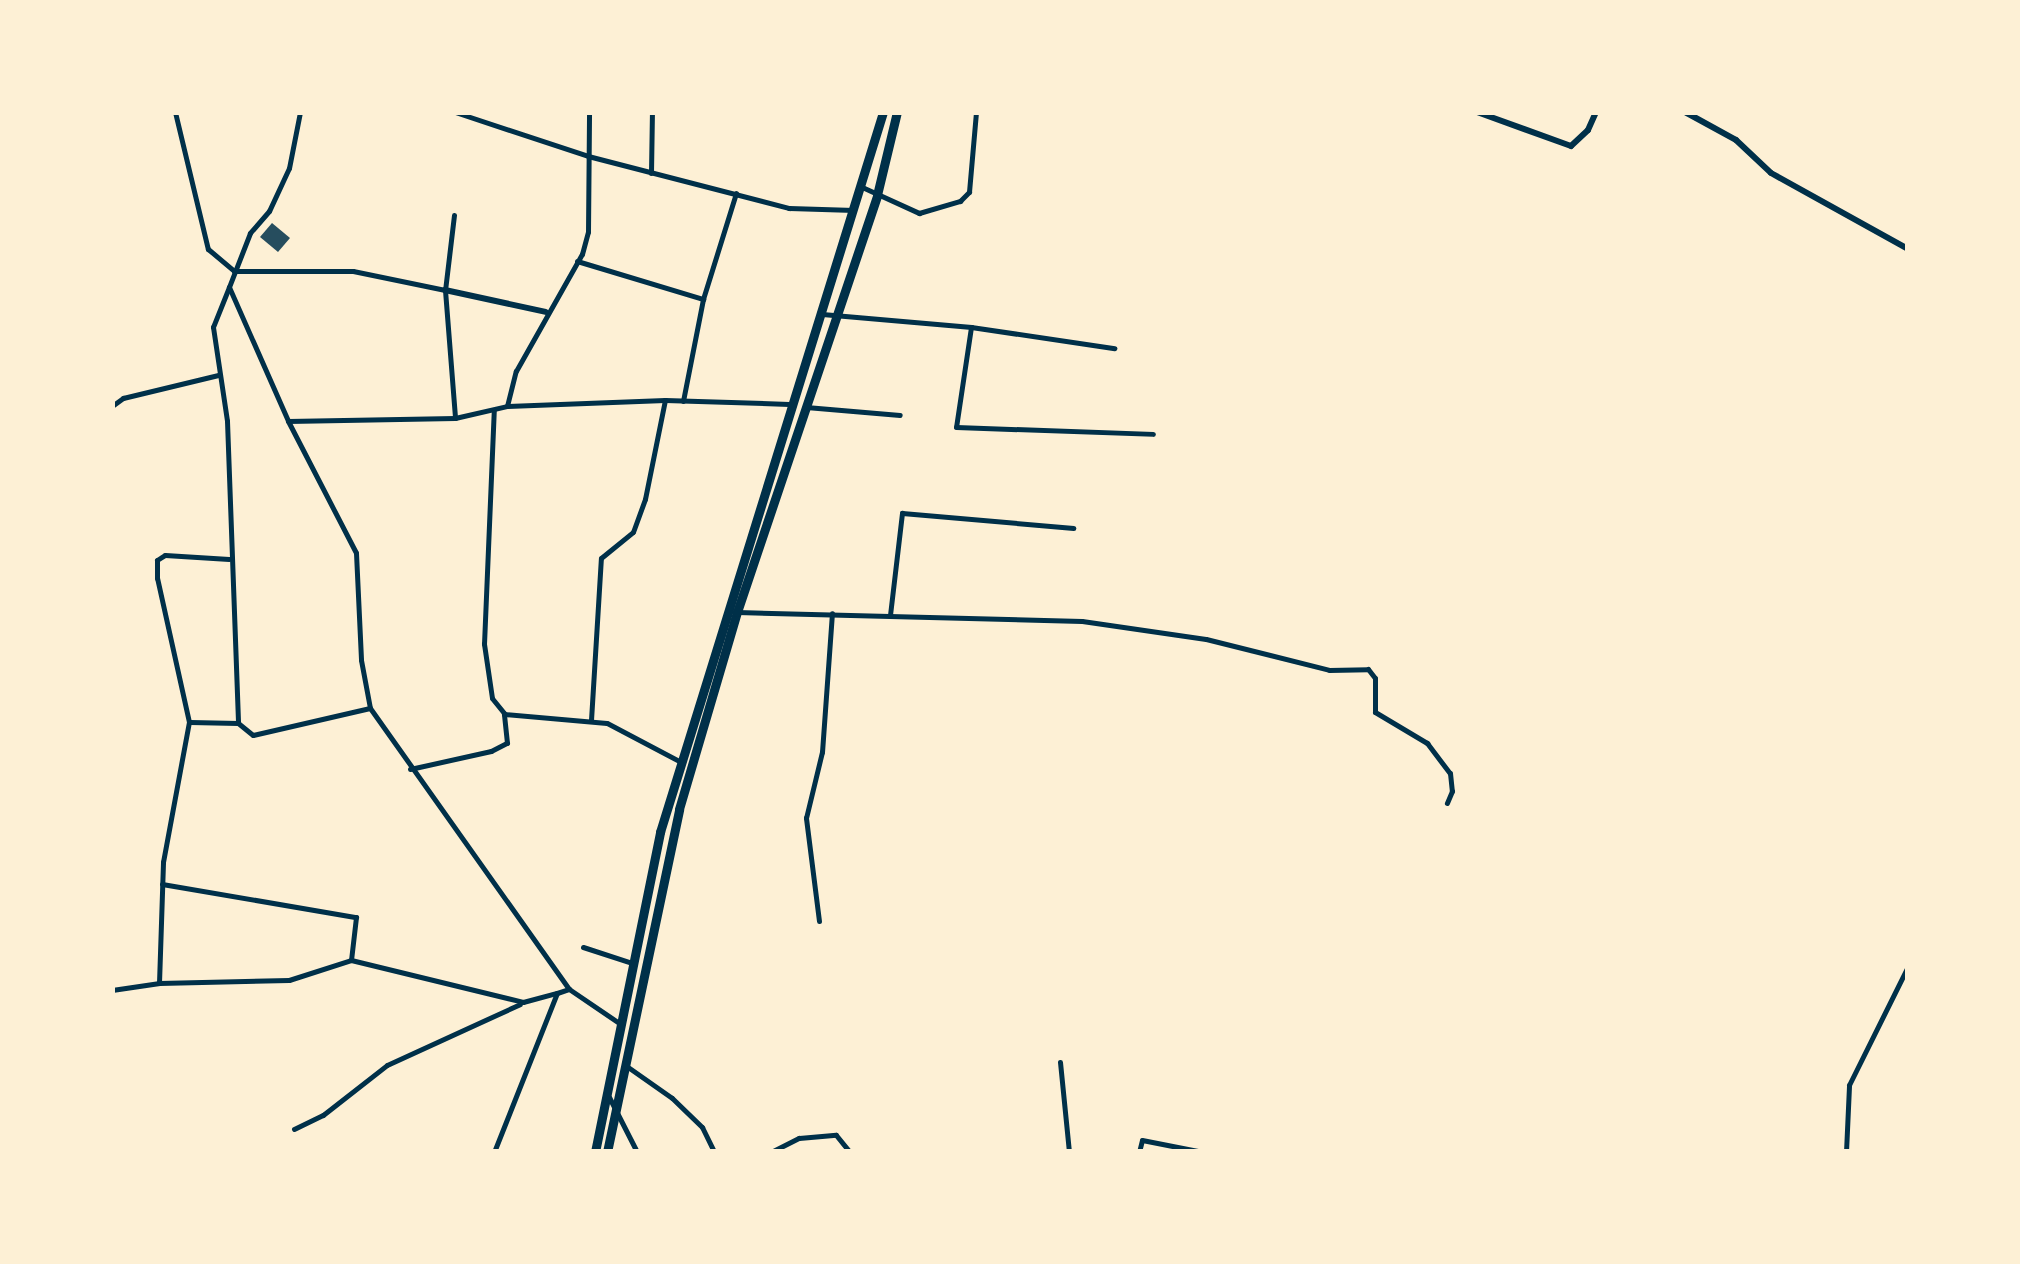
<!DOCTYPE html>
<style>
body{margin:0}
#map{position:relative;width:2020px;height:1264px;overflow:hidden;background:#fdf0d5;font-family:"Space Grotesk",sans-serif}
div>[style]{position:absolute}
.building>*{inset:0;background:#264d5e}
.minor>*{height:5px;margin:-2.5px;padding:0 2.5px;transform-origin:2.5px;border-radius:2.5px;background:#003049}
.tertiary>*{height:6px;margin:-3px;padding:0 3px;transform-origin:3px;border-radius:3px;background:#003049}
.trunk>*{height:9px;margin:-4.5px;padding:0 4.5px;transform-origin:4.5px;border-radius:4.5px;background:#003049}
span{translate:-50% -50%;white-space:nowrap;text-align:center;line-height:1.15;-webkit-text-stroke:10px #fdf0d5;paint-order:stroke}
.frame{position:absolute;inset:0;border:115px solid #fdf0d5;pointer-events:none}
</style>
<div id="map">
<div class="building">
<i style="clip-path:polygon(272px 223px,290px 238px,278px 252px,260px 237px)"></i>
</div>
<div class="minor">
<i style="left:175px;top:112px;width:141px;rotate:76.5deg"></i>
<i style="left:208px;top:249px;width:34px;rotate:40deg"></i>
<i style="left:234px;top:271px;width:119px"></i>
<i style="left:353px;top:271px;width:94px;rotate:11.7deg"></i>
<i style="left:300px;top:112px;width:57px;rotate:101.1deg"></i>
<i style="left:289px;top:168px;width:47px;rotate:114.9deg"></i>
<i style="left:269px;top:211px;width:29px;rotate:131deg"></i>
<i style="left:250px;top:233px;width:58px;rotate:111.3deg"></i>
<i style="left:229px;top:287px;width:146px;rotate:66.2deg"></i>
<i style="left:288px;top:421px;width:148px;rotate:62.7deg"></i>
<i style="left:356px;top:553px;width:107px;rotate:87.3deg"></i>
<i style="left:361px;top:660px;width:49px;rotate:79.4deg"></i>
<i style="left:370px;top:708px;width:344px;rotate:54.7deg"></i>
<i style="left:569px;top:989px;width:60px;rotate:34.2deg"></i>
<i style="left:455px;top:112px;width:140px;rotate:18.3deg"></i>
<i style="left:588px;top:156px;width:208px;rotate:14.5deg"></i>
<i style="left:789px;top:208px;width:65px;rotate:1.8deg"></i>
<i style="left:651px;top:173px;width:61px;rotate:-89.1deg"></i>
<i style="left:862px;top:187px;width:63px;rotate:24.5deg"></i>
<i style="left:919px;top:213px;width:43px;rotate:-16.3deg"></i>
<i style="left:960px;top:201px;width:13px;rotate:-45deg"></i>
<i style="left:969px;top:192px;width:80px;rotate:-85deg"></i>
<i style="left:454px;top:215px;width:76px;rotate:96.8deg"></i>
<i style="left:445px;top:290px;width:128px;rotate:85.5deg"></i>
<i style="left:577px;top:261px;width:132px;rotate:16.8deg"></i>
<i style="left:229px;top:287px;width:43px;rotate:111.8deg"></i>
<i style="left:213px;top:327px;width:95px;rotate:81.5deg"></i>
<i style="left:227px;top:421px;width:302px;rotate:87.9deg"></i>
<i style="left:822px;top:314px;width:150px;rotate:5deg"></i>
<i style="left:971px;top:327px;width:145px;rotate:8.4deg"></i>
<i style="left:971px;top:327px;width:101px;rotate:98.5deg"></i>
<i style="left:956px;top:427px;width:197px;rotate:2deg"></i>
<i style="left:683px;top:401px;width:104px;rotate:-78.9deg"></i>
<i style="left:703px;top:299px;width:111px;rotate:-72.7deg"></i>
<i style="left:112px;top:406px;width:14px;rotate:-36deg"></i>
<i style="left:123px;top:398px;width:98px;rotate:-13.6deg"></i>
<i style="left:507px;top:406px;width:36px;rotate:-76deg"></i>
<i style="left:516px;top:371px;width:134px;rotate:-60.6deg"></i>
<i style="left:582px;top:254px;width:23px;rotate:-75deg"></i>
<i style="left:588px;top:232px;width:120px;rotate:-89.5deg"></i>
<i style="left:806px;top:407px;width:94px;rotate:4.9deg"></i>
<i style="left:288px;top:421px;width:167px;rotate:-1deg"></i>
<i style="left:455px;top:418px;width:53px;rotate:-13deg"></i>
<i style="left:507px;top:406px;width:158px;rotate:-2.2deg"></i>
<i style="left:665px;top:400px;width:124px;rotate:1.8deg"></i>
<i style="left:737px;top:612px;width:345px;rotate:1.5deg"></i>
<i style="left:1082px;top:621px;width:125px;rotate:8.3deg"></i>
<i style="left:1206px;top:639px;width:127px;rotate:14.1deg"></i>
<i style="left:1329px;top:670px;width:39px;rotate:-1deg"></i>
<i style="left:1368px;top:669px;width:11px;rotate:52deg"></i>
<i style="left:1375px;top:678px;width:34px;rotate:90deg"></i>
<i style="left:1375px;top:712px;width:61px;rotate:30.8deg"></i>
<i style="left:1427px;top:743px;width:38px;rotate:53deg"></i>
<i style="left:1450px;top:773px;width:18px;rotate:84deg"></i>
<i style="left:1452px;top:791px;width:13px;rotate:113deg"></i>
<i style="left:890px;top:615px;width:103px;rotate:-83.3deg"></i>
<i style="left:902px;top:513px;width:172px;rotate:5deg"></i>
<i style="left:504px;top:714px;width:103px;rotate:5deg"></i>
<i style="left:607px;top:723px;width:84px;rotate:27.8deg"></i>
<i style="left:591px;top:720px;width:162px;rotate:-86.5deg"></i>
<i style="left:601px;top:558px;width:41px;rotate:-39.1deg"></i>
<i style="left:633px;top:532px;width:35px;rotate:-70deg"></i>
<i style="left:645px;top:499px;width:101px;rotate:-78.6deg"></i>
<i style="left:190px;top:722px;width:48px;rotate:1.2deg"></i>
<i style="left:238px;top:723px;width:19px;rotate:39deg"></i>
<i style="left:253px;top:735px;width:120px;rotate:-13deg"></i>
<i style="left:410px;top:769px;width:83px;rotate:-12.5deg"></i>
<i style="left:491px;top:751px;width:18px;rotate:-27deg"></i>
<i style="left:507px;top:743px;width:30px;rotate:-96deg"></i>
<i style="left:504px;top:713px;width:19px;rotate:-129deg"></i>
<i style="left:492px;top:698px;width:55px;rotate:-98.4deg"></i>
<i style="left:484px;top:644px;width:234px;rotate:-87.6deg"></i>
<i style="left:162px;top:884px;width:197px;rotate:9.7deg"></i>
<i style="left:356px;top:917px;width:43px;rotate:96.6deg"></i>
<i style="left:819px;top:921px;width:104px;rotate:-97.2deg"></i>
<i style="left:806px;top:818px;width:68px;rotate:-76.4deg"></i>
<i style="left:822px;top:752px;width:139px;rotate:-85.9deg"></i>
<i style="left:583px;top:947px;width:52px;rotate:18.1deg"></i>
<i style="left:159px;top:983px;width:121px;rotate:-88.1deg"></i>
<i style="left:163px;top:862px;width:142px;rotate:-79.5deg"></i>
<i style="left:189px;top:722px;width:148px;rotate:-102.5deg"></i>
<i style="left:157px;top:578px;width:18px;rotate:-90deg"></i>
<i style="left:157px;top:560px;width:9px;rotate:-32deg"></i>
<i style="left:165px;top:555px;width:64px;rotate:3.6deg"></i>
<i style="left:112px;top:990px;width:48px;rotate:-8.5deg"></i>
<i style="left:159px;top:983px;width:130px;rotate:-1.3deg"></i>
<i style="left:289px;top:980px;width:65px;rotate:-17.9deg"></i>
<i style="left:351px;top:960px;width:177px;rotate:13.7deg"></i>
<i style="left:523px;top:1002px;width:35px;rotate:-15deg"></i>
<i style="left:1060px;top:1062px;width:90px;rotate:84.3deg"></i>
<i style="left:625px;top:1065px;width:57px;rotate:35.1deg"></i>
<i style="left:672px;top:1098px;width:42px;rotate:44deg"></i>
<i style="left:702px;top:1127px;width:28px;rotate:64deg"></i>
<i style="left:609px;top:1097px;width:62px;rotate:63deg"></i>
<i style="left:294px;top:1129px;width:32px;rotate:-26deg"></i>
<i style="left:323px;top:1115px;width:81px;rotate:-38deg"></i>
<i style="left:387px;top:1065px;width:146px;rotate:-24.6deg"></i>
<i style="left:494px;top:1152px;width:171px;rotate:-68.4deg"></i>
<i style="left:557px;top:993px;width:13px;rotate:-18deg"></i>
<i style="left:771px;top:1152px;width:31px;rotate:-27deg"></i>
<i style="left:799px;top:1138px;width:37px;rotate:-5deg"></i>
<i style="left:836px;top:1135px;width:22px;rotate:51deg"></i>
<i style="left:1139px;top:1152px;width:12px;rotate:-76deg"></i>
<i style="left:1142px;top:1140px;width:62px;rotate:11.1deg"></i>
<i style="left:1846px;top:1152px;width:67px;rotate:-87.4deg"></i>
<i style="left:1849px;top:1085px;width:133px;rotate:-63.6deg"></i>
</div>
<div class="tertiary">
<i style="left:1477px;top:112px;width:100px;rotate:19.9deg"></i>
<i style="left:1571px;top:146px;width:23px;rotate:-43deg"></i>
<i style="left:1588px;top:130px;width:20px;rotate:-66deg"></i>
<i style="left:1685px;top:112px;width:58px;rotate:28.8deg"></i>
<i style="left:1736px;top:140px;width:48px;rotate:43.3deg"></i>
<i style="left:1771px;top:173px;width:157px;rotate:29deg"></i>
<i style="left:445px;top:290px;width:103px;rotate:12.3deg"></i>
</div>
<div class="trunk">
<i style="left:595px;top:1152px;width:327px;rotate:-78.5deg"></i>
<i style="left:660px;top:832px;width:754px;rotate:-72.79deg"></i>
<i style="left:607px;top:1152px;width:350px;rotate:-78.1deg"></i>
<i style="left:679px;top:809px;width:205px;rotate:-73.6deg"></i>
<i style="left:737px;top:612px;width:440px;rotate:-71.4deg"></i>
<i style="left:877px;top:195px;width:85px;rotate:-76.5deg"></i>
</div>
<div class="frame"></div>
</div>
